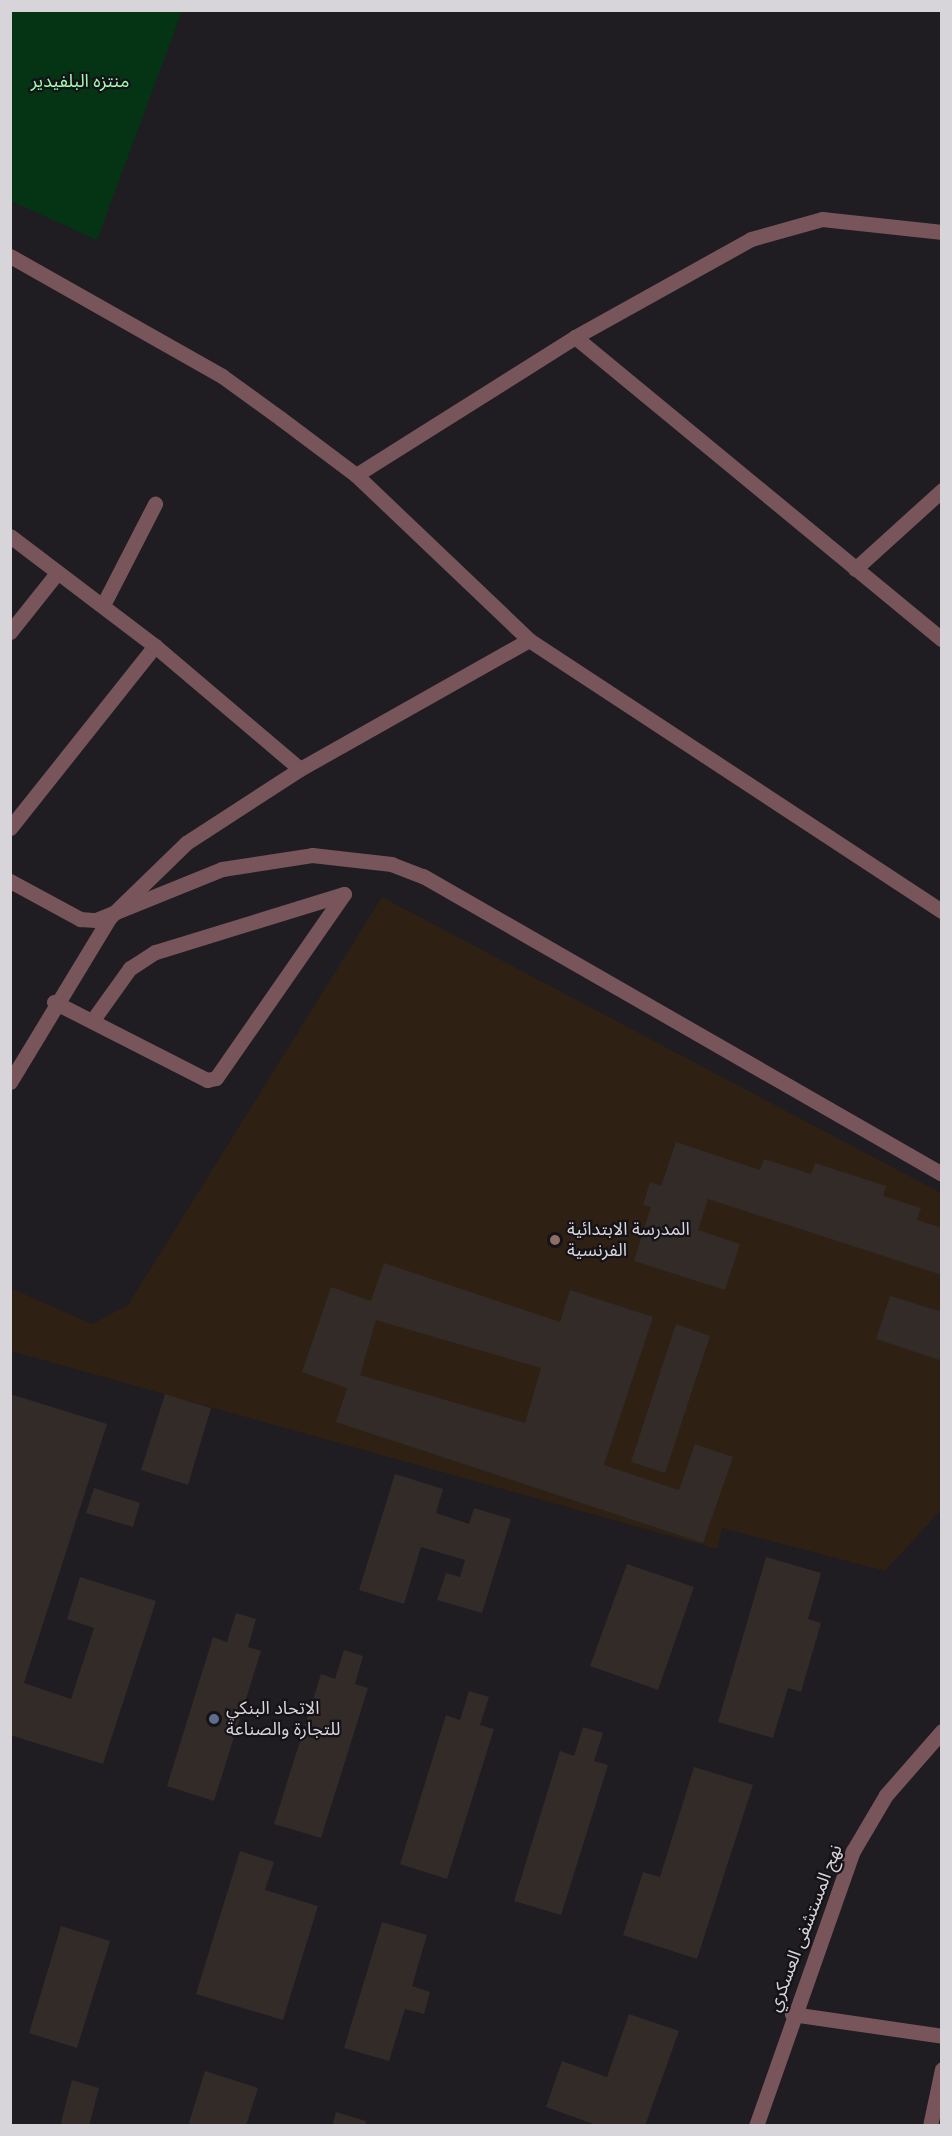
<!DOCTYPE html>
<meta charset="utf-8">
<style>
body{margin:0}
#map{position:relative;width:952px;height:2136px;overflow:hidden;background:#1f1c22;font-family:Figtree,"Noto Sans Arabic",sans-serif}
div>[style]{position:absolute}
.education>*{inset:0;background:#2e2114}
.green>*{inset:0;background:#053415}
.building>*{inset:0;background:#322b28}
.service>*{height:15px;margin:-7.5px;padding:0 7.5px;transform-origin:7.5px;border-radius:7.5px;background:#78555b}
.pedestrian>*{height:15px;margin:-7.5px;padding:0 7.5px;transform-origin:7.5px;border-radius:7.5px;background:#78555b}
.minor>*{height:15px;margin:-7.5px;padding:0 7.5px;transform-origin:7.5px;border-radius:7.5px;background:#78555b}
.tertiary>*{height:15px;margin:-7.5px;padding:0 7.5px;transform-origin:7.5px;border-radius:7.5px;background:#78555b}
.dots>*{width:16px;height:16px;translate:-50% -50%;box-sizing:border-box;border:3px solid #151218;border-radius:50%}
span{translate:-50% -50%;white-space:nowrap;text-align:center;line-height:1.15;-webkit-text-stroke:4.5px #151218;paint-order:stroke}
.park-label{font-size:18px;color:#9dfcb2}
.poi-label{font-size:18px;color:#d7d5d9}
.left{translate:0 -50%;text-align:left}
.street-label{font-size:18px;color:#d7d5d9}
.frame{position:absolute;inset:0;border:12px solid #d7d5d9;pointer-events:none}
</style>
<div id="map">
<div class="education">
<i style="clip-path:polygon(382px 897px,941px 1193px,941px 1510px,885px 1571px,722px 1528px,717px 1549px,11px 1351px,10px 1288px,92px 1324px,128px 1305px)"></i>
</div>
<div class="green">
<i style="clip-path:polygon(11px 10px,182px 11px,97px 240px,11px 201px)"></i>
</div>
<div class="building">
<i style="clip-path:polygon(676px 1142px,760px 1170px,764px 1159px,811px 1174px,815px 1163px,886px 1186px,883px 1196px,921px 1208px,917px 1220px,942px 1228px,942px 1275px,708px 1199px,698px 1230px,740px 1244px,725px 1290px,634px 1261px,651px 1207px,643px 1205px,650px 1182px,661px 1186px)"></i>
<i style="clip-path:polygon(evenodd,384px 1263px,560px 1322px,570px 1290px,653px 1317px,604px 1465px,679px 1490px,695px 1444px,733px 1457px,703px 1543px,336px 1422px,347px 1388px,302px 1372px,331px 1287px,371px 1301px,384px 1263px,376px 1320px,541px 1368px,525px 1423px,360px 1375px,376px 1320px)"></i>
<i style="clip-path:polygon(890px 1296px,939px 1311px,942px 1304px,942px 1361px,876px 1339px)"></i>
<i style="clip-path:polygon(676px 1324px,710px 1336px,665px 1473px,631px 1462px)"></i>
<i style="clip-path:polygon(10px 1394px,107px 1424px,24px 1683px,71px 1699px,94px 1628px,67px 1619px,80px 1577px,156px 1601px,103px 1764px,10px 1735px)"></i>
<i style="clip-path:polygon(165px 1394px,211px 1408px,188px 1485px,141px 1470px)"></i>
<i style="clip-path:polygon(395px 1474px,443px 1489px,436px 1513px,469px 1524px,474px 1508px,511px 1519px,482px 1613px,437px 1600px,446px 1573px,460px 1577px,465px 1560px,421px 1547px,404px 1604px,359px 1590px)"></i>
<i style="clip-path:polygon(94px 1488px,140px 1503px,133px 1527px,86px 1513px)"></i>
<i style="clip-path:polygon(766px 1557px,821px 1573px,808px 1619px,821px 1623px,801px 1692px,788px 1688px,773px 1738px,718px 1722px)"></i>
<i style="clip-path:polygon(627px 1564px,694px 1587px,658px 1690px,590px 1666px)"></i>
<i style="clip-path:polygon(236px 1613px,256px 1619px,248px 1647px,261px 1651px,214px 1801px,167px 1786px,213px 1637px,227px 1642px)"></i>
<i style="clip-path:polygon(344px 1650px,363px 1656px,355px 1684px,368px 1688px,321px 1838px,274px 1824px,321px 1674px,335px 1679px)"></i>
<i style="clip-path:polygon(469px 1691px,489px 1697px,480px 1725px,494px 1729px,447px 1879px,400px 1864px,446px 1715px,460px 1720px)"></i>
<i style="clip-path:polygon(583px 1727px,603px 1733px,594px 1761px,608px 1765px,561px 1915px,514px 1901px,560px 1751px,574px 1756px)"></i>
<i style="clip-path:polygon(694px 1767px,753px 1785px,697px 1959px,623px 1935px,643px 1872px,660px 1877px)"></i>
<i style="clip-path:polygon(240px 1851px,274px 1862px,265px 1890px,318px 1906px,283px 2020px,196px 1994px)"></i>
<i style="clip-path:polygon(382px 1922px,427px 1935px,412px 1986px,430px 1992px,424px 2014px,405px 2009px,389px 2061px,344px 2048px)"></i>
<i style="clip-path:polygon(61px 1926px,110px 1941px,77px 2048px,29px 2033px)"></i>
<i style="clip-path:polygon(629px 2014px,679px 2031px,645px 2126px,599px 2126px,546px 2107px,562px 2061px,607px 2077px)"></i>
<i style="clip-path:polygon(205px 2071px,258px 2088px,246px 2126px,188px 2126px)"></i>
<i style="clip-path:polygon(72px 2080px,99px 2088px,89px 2126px,60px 2126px)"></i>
<i style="clip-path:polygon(336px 2112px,366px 2121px,365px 2126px,332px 2126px)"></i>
</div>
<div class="service">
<i style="left:103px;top:605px;width:114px;rotate:-62.8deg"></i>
<i style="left:54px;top:1002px;width:172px;rotate:27deg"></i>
<i style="left:207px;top:1080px;width:9px;rotate:-13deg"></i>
<i style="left:216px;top:1078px;width:224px;rotate:-55.2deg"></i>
<i style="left:344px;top:894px;width:198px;rotate:162.9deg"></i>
<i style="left:155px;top:952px;width:30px;rotate:147deg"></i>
<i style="left:130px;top:968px;width:65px;rotate:125.6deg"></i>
</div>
<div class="pedestrian">
<i style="left:10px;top:632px;width:75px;rotate:-51.5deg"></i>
<i style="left:10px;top:828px;width:233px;rotate:-51.5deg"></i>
</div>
<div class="minor">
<i style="left:10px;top:256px;width:244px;rotate:29.5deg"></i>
<i style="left:222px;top:376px;width:72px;rotate:35.9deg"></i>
<i style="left:280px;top:418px;width:95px;rotate:36.9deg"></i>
<i style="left:356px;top:475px;width:239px;rotate:43.6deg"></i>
<i style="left:575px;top:337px;width:475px;rotate:39.5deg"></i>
<i style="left:356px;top:475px;width:259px;rotate:-32.2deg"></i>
<i style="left:575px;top:337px;width:201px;rotate:-29.1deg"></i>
<i style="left:751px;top:239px;width:74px;rotate:-15.7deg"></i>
<i style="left:822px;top:219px;width:121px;rotate:6.2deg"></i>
<i style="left:10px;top:536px;width:182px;rotate:37.2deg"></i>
<i style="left:155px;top:646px;width:190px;rotate:40.3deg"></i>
<i style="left:855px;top:569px;width:118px;rotate:-42.2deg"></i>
<i style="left:10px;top:881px;width:80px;rotate:28.5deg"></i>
<i style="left:80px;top:919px;width:16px;rotate:4deg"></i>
<i style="left:96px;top:920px;width:136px;rotate:-22deg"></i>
<i style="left:222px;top:869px;width:91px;rotate:-8.8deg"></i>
<i style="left:312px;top:855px;width:80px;rotate:6.5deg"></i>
<i style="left:391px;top:864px;width:34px;rotate:21deg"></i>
<i style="left:423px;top:876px;width:598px;rotate:29.86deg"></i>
<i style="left:792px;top:2014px;width:152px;rotate:8.3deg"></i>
<i style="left:930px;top:2126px;width:58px;rotate:-78.1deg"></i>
</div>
<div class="tertiary">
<i style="left:10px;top:1082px;width:193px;rotate:-58.8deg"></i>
<i style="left:110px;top:917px;width:106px;rotate:-44.2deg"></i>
<i style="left:186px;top:843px;width:136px;rotate:-33deg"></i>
<i style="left:300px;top:769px;width:263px;rotate:-29.4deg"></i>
<i style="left:529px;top:640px;width:494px;rotate:33.3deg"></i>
<i style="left:756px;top:2126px;width:292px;rotate:-70.6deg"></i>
<i style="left:853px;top:1851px;width:65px;rotate:-59.5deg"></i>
<i style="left:886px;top:1795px;width:85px;rotate:-48.8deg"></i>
</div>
<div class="dots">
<i style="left:555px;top:1240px;background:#8d6e63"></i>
<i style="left:214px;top:1719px;background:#5c6f8a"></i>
</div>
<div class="park-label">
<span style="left:80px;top:81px">منتزه البلفيدير</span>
</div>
<div class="poi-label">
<span class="left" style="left:567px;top:1240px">المدرسة الابتدائية<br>الفرنسية</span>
<span class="left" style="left:226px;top:1719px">الاتحاد البنكي<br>للتجارة والصناعة</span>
</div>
<div class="street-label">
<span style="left:805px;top:1928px;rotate:-69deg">نهج المستشفى العسكري</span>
</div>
<div class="frame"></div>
</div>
